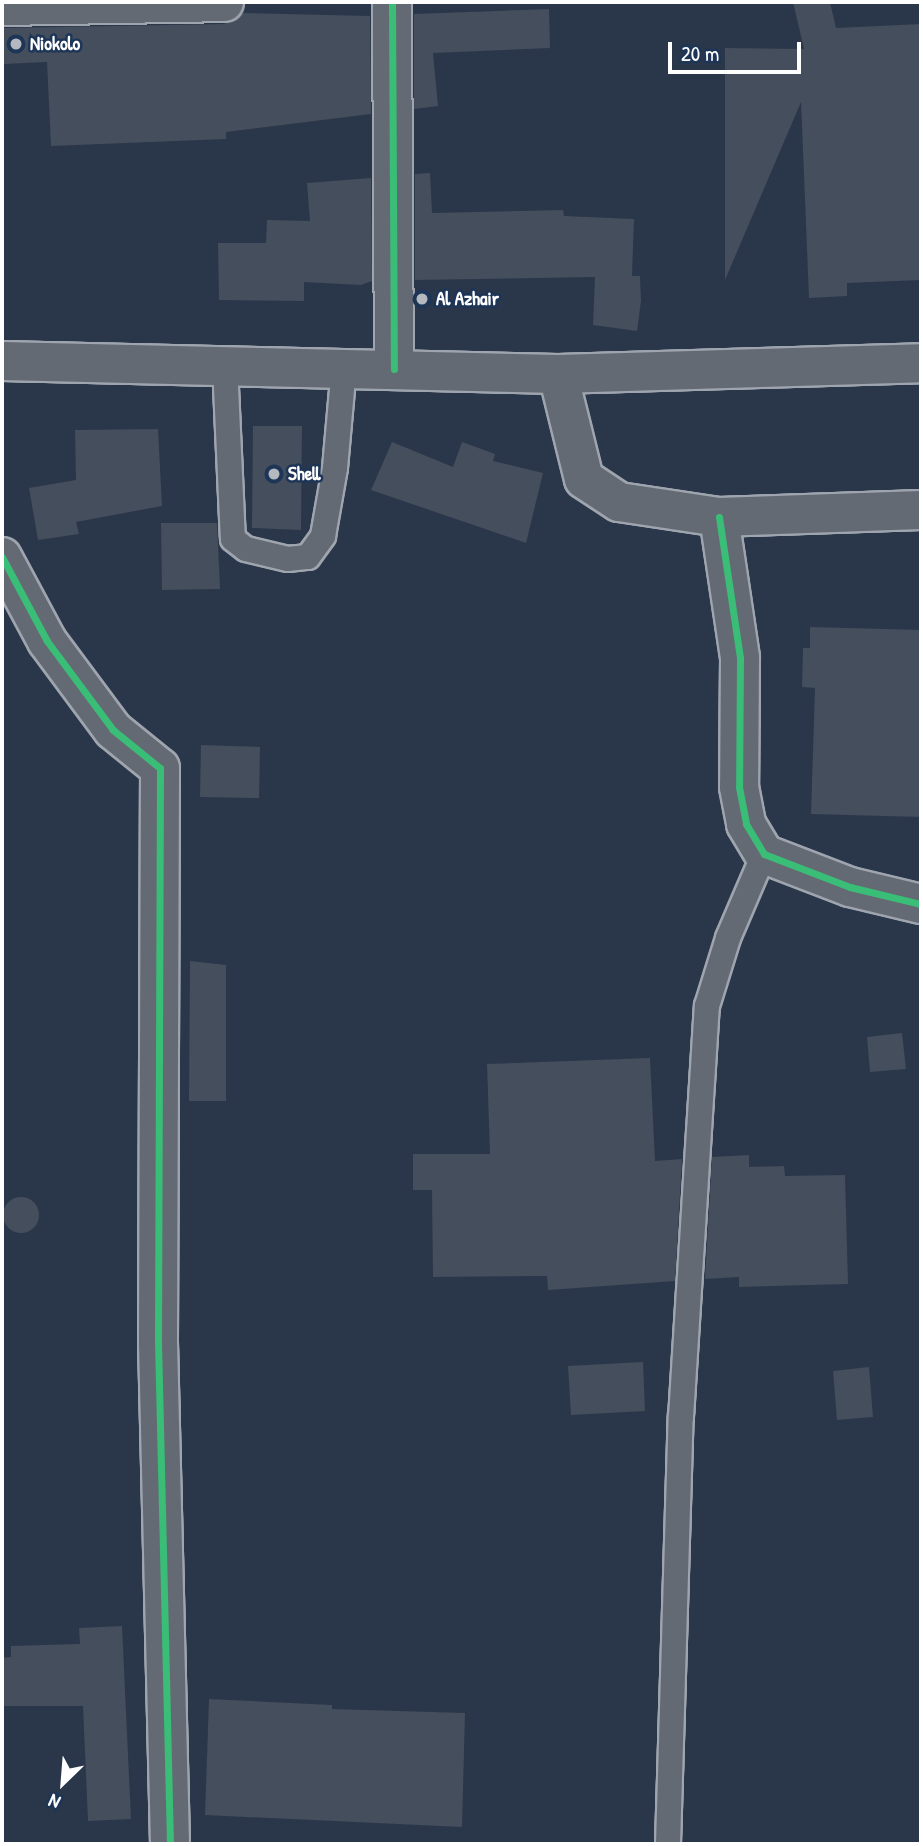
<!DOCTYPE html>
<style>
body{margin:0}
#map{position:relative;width:923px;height:1846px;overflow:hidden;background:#2a374a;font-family:"Patrick Hand",sans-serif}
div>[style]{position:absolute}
.building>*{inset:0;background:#444e5c}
.round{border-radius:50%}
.roads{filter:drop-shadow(2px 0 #9fa5ae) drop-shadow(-2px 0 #9fa5ae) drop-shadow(0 2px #9fa5ae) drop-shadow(0 -2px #9fa5ae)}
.service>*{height:24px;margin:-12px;padding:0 12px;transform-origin:12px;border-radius:12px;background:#636a74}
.minor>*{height:38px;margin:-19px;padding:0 19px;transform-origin:19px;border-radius:19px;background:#636a74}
.primary>*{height:38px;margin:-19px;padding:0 19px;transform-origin:19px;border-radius:19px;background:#636a74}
.cycleway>*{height:7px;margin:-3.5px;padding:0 3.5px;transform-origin:3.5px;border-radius:3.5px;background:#3abd76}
.dots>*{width:19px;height:19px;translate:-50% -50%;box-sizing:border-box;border:4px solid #1d3557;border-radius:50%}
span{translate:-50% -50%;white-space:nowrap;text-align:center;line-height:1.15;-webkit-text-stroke:5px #1d3557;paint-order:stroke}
.poi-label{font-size:19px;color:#fff;font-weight:700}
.left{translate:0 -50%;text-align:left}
.frame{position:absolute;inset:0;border:4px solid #fff;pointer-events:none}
.north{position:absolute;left:28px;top:1748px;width:70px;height:70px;-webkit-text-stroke:5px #1d3557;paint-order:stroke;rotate:205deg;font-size:19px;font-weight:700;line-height:28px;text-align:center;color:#fff}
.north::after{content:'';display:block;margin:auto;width:24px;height:32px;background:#fff;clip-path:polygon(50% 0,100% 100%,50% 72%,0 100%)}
.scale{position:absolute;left:668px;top:42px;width:133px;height:32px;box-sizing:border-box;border:4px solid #fff;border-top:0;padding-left:9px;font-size:21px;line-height:24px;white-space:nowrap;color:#fff;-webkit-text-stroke:5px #1d3557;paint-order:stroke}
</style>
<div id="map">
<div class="building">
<i style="clip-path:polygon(793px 2px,830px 2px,836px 28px,921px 24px,921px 280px,847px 283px,847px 296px,809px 298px,801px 102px,725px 280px,725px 48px,804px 49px)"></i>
<i style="clip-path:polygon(549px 9px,550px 48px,433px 53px,438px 106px,414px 109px,414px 14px)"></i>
<i style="clip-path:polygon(243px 13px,370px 16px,371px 114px,226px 132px,226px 139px,51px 146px,47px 62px,4px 64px,3px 28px,224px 24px)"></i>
<i style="clip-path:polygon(430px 173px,432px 213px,563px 210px,564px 216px,634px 219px,632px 276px,640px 276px,641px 301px,637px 331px,593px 325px,595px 277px,415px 280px,415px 174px)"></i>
<i style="clip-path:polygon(371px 178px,372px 281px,361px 285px,304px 282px,304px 301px,219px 300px,218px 243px,266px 243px,267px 220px,310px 221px,307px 183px)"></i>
<i style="clip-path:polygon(253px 426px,302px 426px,301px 530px,252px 528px)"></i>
<i style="clip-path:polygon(158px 429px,162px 506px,76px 522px,79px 534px,38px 540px,29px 488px,76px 480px,75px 430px)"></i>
<i style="clip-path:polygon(392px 442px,453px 467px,462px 442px,495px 454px,493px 461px,543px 473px,526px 543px,371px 490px)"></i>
<i style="clip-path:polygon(161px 523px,217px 523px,220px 589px,162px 590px)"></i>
<i style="clip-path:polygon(810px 627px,921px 630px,921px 817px,811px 814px,815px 688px,802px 687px,803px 648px,810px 648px)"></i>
<i style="clip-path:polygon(201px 745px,260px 747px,259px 798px,200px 797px)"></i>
<i style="clip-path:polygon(190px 961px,226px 965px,226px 1101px,189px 1101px)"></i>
<i style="clip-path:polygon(902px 1033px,906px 1069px,870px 1072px,867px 1037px)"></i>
<i style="clip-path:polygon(650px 1058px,655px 1161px,682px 1159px,675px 1281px,548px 1290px,547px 1276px,433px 1277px,432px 1190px,413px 1190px,413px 1154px,490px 1154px,487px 1064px)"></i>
<i style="clip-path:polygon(749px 1155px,749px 1167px,784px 1166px,785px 1176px,845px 1175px,848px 1284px,739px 1287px,739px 1277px,705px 1279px,712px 1157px)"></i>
<i class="round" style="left:3px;top:1197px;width:36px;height:36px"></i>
<i style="clip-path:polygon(643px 1362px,645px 1411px,571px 1415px,568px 1366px)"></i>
<i style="clip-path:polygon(869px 1367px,873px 1417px,837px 1420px,833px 1371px)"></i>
<i style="clip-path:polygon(122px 1626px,131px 1819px,88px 1821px,83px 1706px,2px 1706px,2px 1658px,11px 1657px,11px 1646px,80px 1644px,79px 1628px)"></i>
<i style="clip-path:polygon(209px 1699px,332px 1705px,332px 1709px,465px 1713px,462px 1827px,205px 1815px)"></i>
</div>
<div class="roads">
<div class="service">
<i style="left:225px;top:365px;width:174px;rotate:87.4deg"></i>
<i style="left:233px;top:539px;width:16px;rotate:38deg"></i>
<i style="left:246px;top:549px;width:43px;rotate:13.4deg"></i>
<i style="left:288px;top:559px;width:20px;rotate:-6deg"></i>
<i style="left:308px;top:557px;width:26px;rotate:-54deg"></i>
<i style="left:323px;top:536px;width:69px;rotate:-80deg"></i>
<i style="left:335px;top:468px;width:100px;rotate:-84.9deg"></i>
<i style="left:668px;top:1844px;width:427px;rotate:-88.3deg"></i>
<i style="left:681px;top:1417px;width:412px;rotate:-86.4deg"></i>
<i style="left:707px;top:1006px;width:71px;rotate:-72.8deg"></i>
<i style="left:728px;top:938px;width:91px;rotate:-66.8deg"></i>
</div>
<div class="minor">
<i style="left:392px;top:2px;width:367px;rotate:89.7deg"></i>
<i style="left:2px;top:6px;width:222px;rotate:-1deg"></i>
<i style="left:558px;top:374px;width:108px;rotate:76.1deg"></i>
<i style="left:584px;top:479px;width:42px;rotate:33.3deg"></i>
<i style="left:619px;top:502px;width:101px;rotate:8.5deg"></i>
<i style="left:719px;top:517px;width:202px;rotate:-2deg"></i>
<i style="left:719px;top:517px;width:143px;rotate:81.5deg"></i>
<i style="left:740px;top:658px;width:129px;rotate:90.4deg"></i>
<i style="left:739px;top:787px;width:38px;rotate:79deg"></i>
<i style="left:746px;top:824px;width:35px;rotate:59deg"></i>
<i style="left:764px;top:854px;width:92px;rotate:21deg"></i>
<i style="left:850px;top:887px;width:73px;rotate:13.5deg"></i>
<i style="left:2px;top:557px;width:95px;rotate:61.8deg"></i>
<i style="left:47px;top:641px;width:111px;rotate:53.4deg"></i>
<i style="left:113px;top:730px;width:60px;rotate:39deg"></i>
<i style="left:160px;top:768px;width:574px;rotate:90.2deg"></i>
<i style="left:158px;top:1342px;width:502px;rotate:88.63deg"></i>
</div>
<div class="primary">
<i style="left:2px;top:361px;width:556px;rotate:1.34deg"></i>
<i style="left:558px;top:374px;width:363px;rotate:-1.7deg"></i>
</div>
</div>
<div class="cycleway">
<i style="left:392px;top:2px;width:367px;rotate:89.7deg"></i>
<i style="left:719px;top:517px;width:143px;rotate:81.5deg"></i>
<i style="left:740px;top:658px;width:129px;rotate:90.4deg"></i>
<i style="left:739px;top:787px;width:38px;rotate:79deg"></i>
<i style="left:746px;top:824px;width:35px;rotate:59deg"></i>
<i style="left:764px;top:854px;width:92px;rotate:21deg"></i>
<i style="left:850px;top:887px;width:73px;rotate:13.5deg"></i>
<i style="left:2px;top:557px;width:95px;rotate:61.8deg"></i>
<i style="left:47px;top:641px;width:111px;rotate:53.4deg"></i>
<i style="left:113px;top:730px;width:60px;rotate:39deg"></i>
<i style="left:160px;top:768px;width:574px;rotate:90.2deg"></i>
<i style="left:158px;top:1342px;width:502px;rotate:88.63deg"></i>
</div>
<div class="dots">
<i style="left:16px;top:44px;background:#b4b9c0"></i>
<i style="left:422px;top:299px;background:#b4b9c0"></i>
<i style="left:274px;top:474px;background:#b4b9c0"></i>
</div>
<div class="poi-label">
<span class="left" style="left:30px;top:44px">Niokolo</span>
<span class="left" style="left:436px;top:299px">Al Azhair</span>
<span class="left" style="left:288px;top:474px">Shell</span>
</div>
<div class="frame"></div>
<div class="north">N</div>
<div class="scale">20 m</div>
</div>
